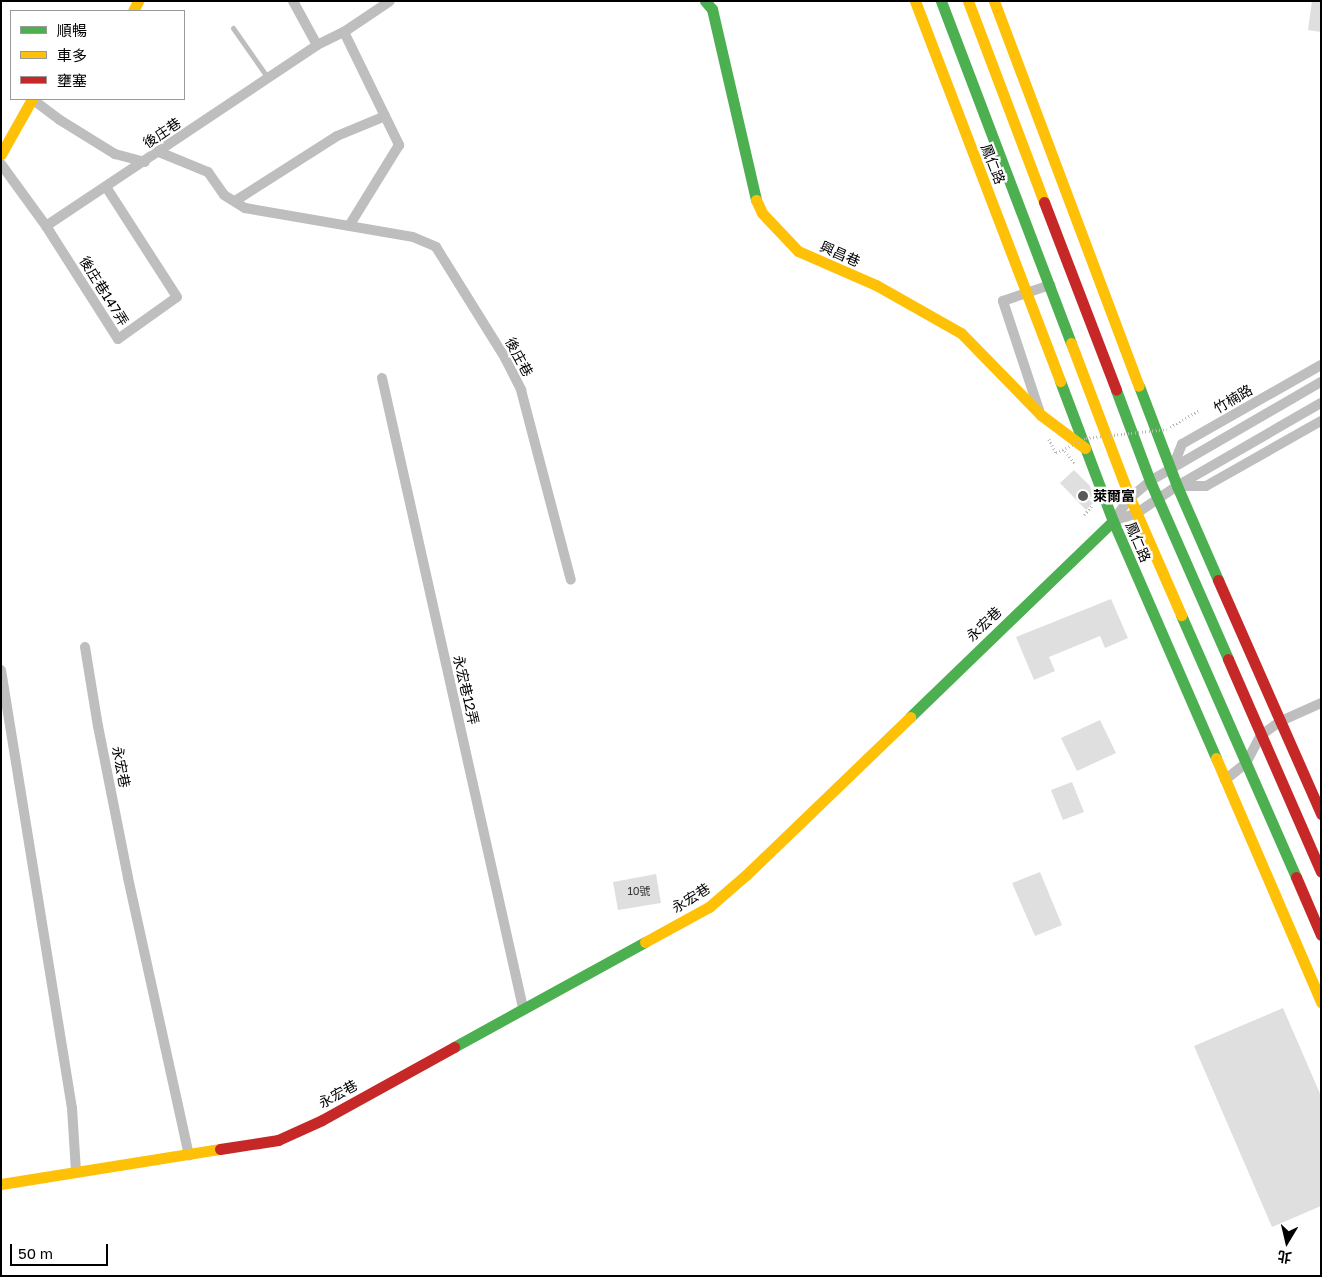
<!DOCTYPE html>
<meta charset="utf-8">
<style>
body{margin:0}
#map{position:relative;width:1322px;height:1277px;overflow:hidden;background:#fff;font-family:"Golos Text","Noto Sans TC",sans-serif}
div>[style]{position:absolute}
.building>*{inset:0;background:#dfdfdf}
.path>*{height:2.5px;margin-top:-1.25px;transform-origin:0;background:repeating-linear-gradient(90deg,#b9b9b9 0 1px,transparent 0 3.5px)}
.lane>*{height:5px;margin:-2.5px;padding:0 2.5px;transform-origin:2.5px;border-radius:2.5px;background:#bebebe}
.street>*{height:10px;margin:-5px;padding:0 5px;transform-origin:5px;border-radius:5px;background:#bebebe}
.fast>*{height:11px;margin:-5.5px;padding:0 5.5px;transform-origin:5.5px;border-radius:5.5px;background:#4caf50}
.slow>*{height:11px;margin:-5.5px;padding:0 5.5px;transform-origin:5.5px;border-radius:5.5px;background:#ffc107}
.jam>*{height:11px;margin:-5.5px;padding:0 5.5px;transform-origin:5.5px;border-radius:5.5px;background:#c62828}
.path-bridge>*{height:2.5px;margin-top:-1.25px;transform-origin:0;background:repeating-linear-gradient(90deg,#b9b9b9 0 1px,transparent 0 3.5px)}
.dots>*{width:14px;height:14px;translate:-50% -50%;box-sizing:border-box;border:2px solid #fff;border-radius:50%}
span{translate:-50% -50%;white-space:nowrap;text-align:center;line-height:1.15;-webkit-text-stroke:4.5px #fff;paint-order:stroke}
.number-label{font-size:11px;color:#383838}
.number-label span{-webkit-text-stroke-width:0}
.street-label{font-size:14px;color:#000}
.poi-label{font-size:14px;color:#000;font-weight:700}
.left{translate:0 -50%;text-align:left}
.frame{position:absolute;inset:0;border:2px solid #000;pointer-events:none}
.legend{position:absolute;left:10px;top:10px;width:175px;height:90px;box-sizing:border-box;background:#fff;border:1px solid #999;margin:0;padding:6px 9px;list-style:none;font-size:15px;color:#000}
.legend li{display:flex;align-items:center;gap:10px;height:25px}
.legend b{width:25px;border:1px solid #999}
.north{position:absolute;left:1262px;top:1217px;width:50px;height:50px;-webkit-text-stroke:4px #fff;paint-order:stroke;rotate:189deg;font-size:14px;font-weight:700;line-height:20px;text-align:center;color:#000}
.north::after{content:'';display:block;margin:auto;width:18px;height:22px;background:#000;clip-path:polygon(50% 0,100% 100%,50% 72%,0 100%)}
.scale{position:absolute;left:10px;top:1244px;width:98px;height:22px;box-sizing:border-box;border:2px solid #000;border-top:0;padding-left:6px;font-size:15px;line-height:18px;white-space:nowrap;color:#000;-webkit-text-stroke:4px #fff;paint-order:stroke}
</style>
<div id="map">
<div class="building">
<i style="clip-path:polygon(1312px 1px,1321px 1px,1321px 32px,1308px 30px)"></i>
<i style="clip-path:polygon(1074px 470px,1090px 486px,1092px 493px,1093px 503px,1086px 510px,1060px 483px)"></i>
<i style="clip-path:polygon(1111px 599px,1128px 638px,1105px 648px,1100px 636px,1049px 657px,1055px 671px,1034px 680px,1016px 637px)"></i>
<i style="clip-path:polygon(1100px 720px,1116px 753px,1077px 771px,1061px 738px)"></i>
<i style="clip-path:polygon(1072px 782px,1084px 812px,1063px 820px,1051px 790px)"></i>
<i style="clip-path:polygon(1040px 872px,1062px 925px,1035px 936px,1012px 883px)"></i>
<i style="clip-path:polygon(656px 874px,661px 903px,618px 910px,613px 882px)"></i>
<i style="clip-path:polygon(1283px 1008px,1321px 1096px,1321px 1206px,1272px 1227px,1194px 1046px)"></i>
</div>
<div class="path">
<i style="left:1170px;top:427px;width:34px;rotate:-30deg"></i>
<i style="left:1049px;top:439px;width:16px;rotate:63deg"></i>
<i style="left:1065px;top:451px;width:17px;rotate:50deg"></i>
<i style="left:1084px;top:515px;width:13px;rotate:-51deg"></i>
</div>
<div class="lane">
<i style="left:233px;top:28px;width:61px;rotate:55deg"></i>
</div>
<div class="street">
<i style="left:293px;top:1px;width:50px;rotate:61.4deg"></i>
<i style="left:344px;top:32px;width:126px;rotate:64deg"></i>
<i style="left:399px;top:145px;width:95px;rotate:121.7deg"></i>
<i style="left:32px;top:99px;width:35px;rotate:37deg"></i>
<i style="left:60px;top:120px;width:65px;rotate:31.7deg"></i>
<i style="left:115px;top:154px;width:31px;rotate:15deg"></i>
<i style="left:159px;top:152px;width:53px;rotate:22.2deg"></i>
<i style="left:208px;top:172px;width:28px;rotate:55deg"></i>
<i style="left:224px;top:195px;width:25px;rotate:32deg"></i>
<i style="left:245px;top:208px;width:170px;rotate:9.8deg"></i>
<i style="left:413px;top:237px;width:25px;rotate:23deg"></i>
<i style="left:436px;top:247px;width:131px;rotate:58.1deg"></i>
<i style="left:505px;top:358px;width:36px;rotate:63deg"></i>
<i style="left:521px;top:390px;width:196px;rotate:75.3deg"></i>
<i style="left:1px;top:164px;width:77px;rotate:54deg"></i>
<i style="left:46px;top:226px;width:134px;rotate:57.5deg"></i>
<i style="left:118px;top:339px;width:72px;rotate:-35.4deg"></i>
<i style="left:177px;top:297px;width:131px;rotate:-122.8deg"></i>
<i style="left:235px;top:201px;width:121px;rotate:-32.5deg"></i>
<i style="left:337px;top:136px;width:52px;rotate:-22.6deg"></i>
<i style="left:46px;top:226px;width:326px;rotate:-33.7deg"></i>
<i style="left:317px;top:45px;width:30px;rotate:-26deg"></i>
<i style="left:344px;top:32px;width:55px;rotate:-34deg"></i>
<i style="left:382px;top:378px;width:646px;rotate:77.38deg"></i>
<i style="left:1039px;top:410px;width:115px;rotate:-108.3deg"></i>
<i style="left:1003px;top:301px;width:50px;rotate:-18.8deg"></i>
<i style="left:1172px;top:469px;width:27px;rotate:-68deg"></i>
<i style="left:1182px;top:444px;width:160px;rotate:-29.6deg"></i>
<i style="left:1178px;top:486px;width:28px"></i>
<i style="left:1206px;top:486px;width:132px;rotate:-29.5deg"></i>
<i style="left:1113px;top:521px;width:29px;rotate:-54deg"></i>
<i style="left:1130px;top:498px;width:26px;rotate:-40deg"></i>
<i style="left:1150px;top:481px;width:198px;rotate:-30.1deg"></i>
<i style="left:1113px;top:521px;width:25px;rotate:-18deg"></i>
<i style="left:1137px;top:513px;width:48px;rotate:-34deg"></i>
<i style="left:1177px;top:486px;width:166px;rotate:-30deg"></i>
<i style="left:85px;top:647px;width:80px;rotate:80.7deg"></i>
<i style="left:98px;top:726px;width:155px;rotate:78.8deg"></i>
<i style="left:128px;top:878px;width:284px;rotate:77.6deg"></i>
<i style="left:1px;top:670px;width:444px;rotate:80.8deg"></i>
<i style="left:72px;top:1108px;width:64px;rotate:86.4deg"></i>
<i style="left:1225px;top:780px;width:27px;rotate:-39deg"></i>
<i style="left:1246px;top:763px;width:32px;rotate:-62deg"></i>
<i style="left:1261px;top:735px;width:24px;rotate:-35deg"></i>
<i style="left:1281px;top:721px;width:44px;rotate:-24.2deg"></i>
</div>
<div class="fast">
<i style="left:705px;top:1px;width:11px;rotate:49deg"></i>
<i style="left:712px;top:9px;width:196px;rotate:77deg"></i>
<i style="left:941px;top:1px;width:366px;rotate:69.2deg"></i>
<i style="left:1060px;top:381px;width:150px;rotate:69.3deg"></i>
<i style="left:1113px;top:521px;width:258px;rotate:66.5deg"></i>
<i style="left:1139px;top:386px;width:107px;rotate:69.2deg"></i>
<i style="left:1177px;top:486px;width:103px;rotate:66.4deg"></i>
<i style="left:1116px;top:390px;width:97px;rotate:69.5deg"></i>
<i style="left:1150px;top:481px;width:194px;rotate:66.3deg"></i>
<i style="left:1181px;top:615px;width:286px;rotate:66.3deg"></i>
<i style="left:910px;top:717px;width:282px;rotate:-44deg"></i>
<i style="left:454px;top:1047px;width:218px;rotate:-28.8deg"></i>
</div>
<div class="slow">
<i style="left:915px;top:1px;width:407px;rotate:69.1deg"></i>
<i style="left:968px;top:1px;width:215px;rotate:69.3deg"></i>
<i style="left:994px;top:1px;width:411px;rotate:69.4deg"></i>
<i style="left:133px;top:11px;width:11px;rotate:-63deg"></i>
<i style="left:1px;top:154px;width:63px;rotate:-60.6deg"></i>
<i style="left:756px;top:200px;width:14px;rotate:65deg"></i>
<i style="left:762px;top:213px;width:52px;rotate:46.5deg"></i>
<i style="left:798px;top:251px;width:85px;rotate:23.6deg"></i>
<i style="left:876px;top:285px;width:98px;rotate:29.5deg"></i>
<i style="left:961px;top:333px;width:115px;rotate:45.7deg"></i>
<i style="left:1041px;top:415px;width:55px;rotate:36.9deg"></i>
<i style="left:1071px;top:343px;width:166px;rotate:69.2deg"></i>
<i style="left:1130px;top:498px;width:128px;rotate:66.4deg"></i>
<i style="left:1216px;top:758px;width:266px;rotate:66.7deg"></i>
<i style="left:645px;top:942px;width:73px;rotate:-28.7deg"></i>
<i style="left:709px;top:907px;width:49px;rotate:-40.9deg"></i>
<i style="left:746px;top:875px;width:228px;rotate:-43.9deg"></i>
<i style="left:1px;top:1184px;width:222px;rotate:-9.1deg"></i>
</div>
<div class="jam">
<i style="left:1044px;top:202px;width:201px;rotate:69deg"></i>
<i style="left:1218px;top:580px;width:256px;rotate:66.2deg"></i>
<i style="left:1228px;top:659px;width:232px;rotate:66.4deg"></i>
<i style="left:1296px;top:877px;width:63px;rotate:66.7deg"></i>
<i style="left:220px;top:1149px;width:59px;rotate:-8.8deg"></i>
<i style="left:278px;top:1140px;width:48px;rotate:-24.4deg"></i>
<i style="left:322px;top:1120px;width:151px;rotate:-28.9deg"></i>
</div>
<div class="path-bridge">
<i style="left:1056px;top:453px;width:34px;rotate:-27deg"></i>
<i style="left:1086px;top:438px;width:81px;rotate:-6.4deg"></i>
</div>
<div class="dots">
<i style="left:1083px;top:496px;background:#595959"></i>
</div>
<div class="number-label">
<span style="left:639px;top:891px">10號</span>
</div>
<div class="street-label">
<span style="left:162px;top:133px;rotate:-34deg">後庄巷</span>
<span style="left:993px;top:164px;rotate:69deg">鳳仁路</span>
<span style="left:840px;top:254px;rotate:24deg">興昌巷</span>
<span style="left:104px;top:291px;rotate:58deg">後庄巷147弄</span>
<span style="left:519px;top:357px;rotate:62deg">後庄巷</span>
<span style="left:1233px;top:399px;rotate:-30deg">竹楠路</span>
<span style="left:1138px;top:542px;rotate:67deg">鳳仁路</span>
<span style="left:984px;top:624px;rotate:-44deg">永宏巷</span>
<span style="left:466px;top:690px;rotate:77deg">永宏巷12弄</span>
<span style="left:121px;top:767px;rotate:79deg">永宏巷</span>
<span style="left:691px;top:898px;rotate:-32deg">永宏巷</span>
<span style="left:338px;top:1094px;rotate:-29deg">永宏巷</span>
</div>
<div class="poi-label">
<span class="left" style="left:1093px;top:496px">萊爾富</span>
</div>
<div class="frame"></div>
<ul class="legend">
<li><b style="height:6px;background:#4caf50"></b>順暢</li>
<li><b style="height:6px;background:#ffc107"></b>車多</li>
<li><b style="height:6px;background:#c62828"></b>壅塞</li>
</ul>
<div class="north">北</div>
<div class="scale">50 m</div>
</div>
